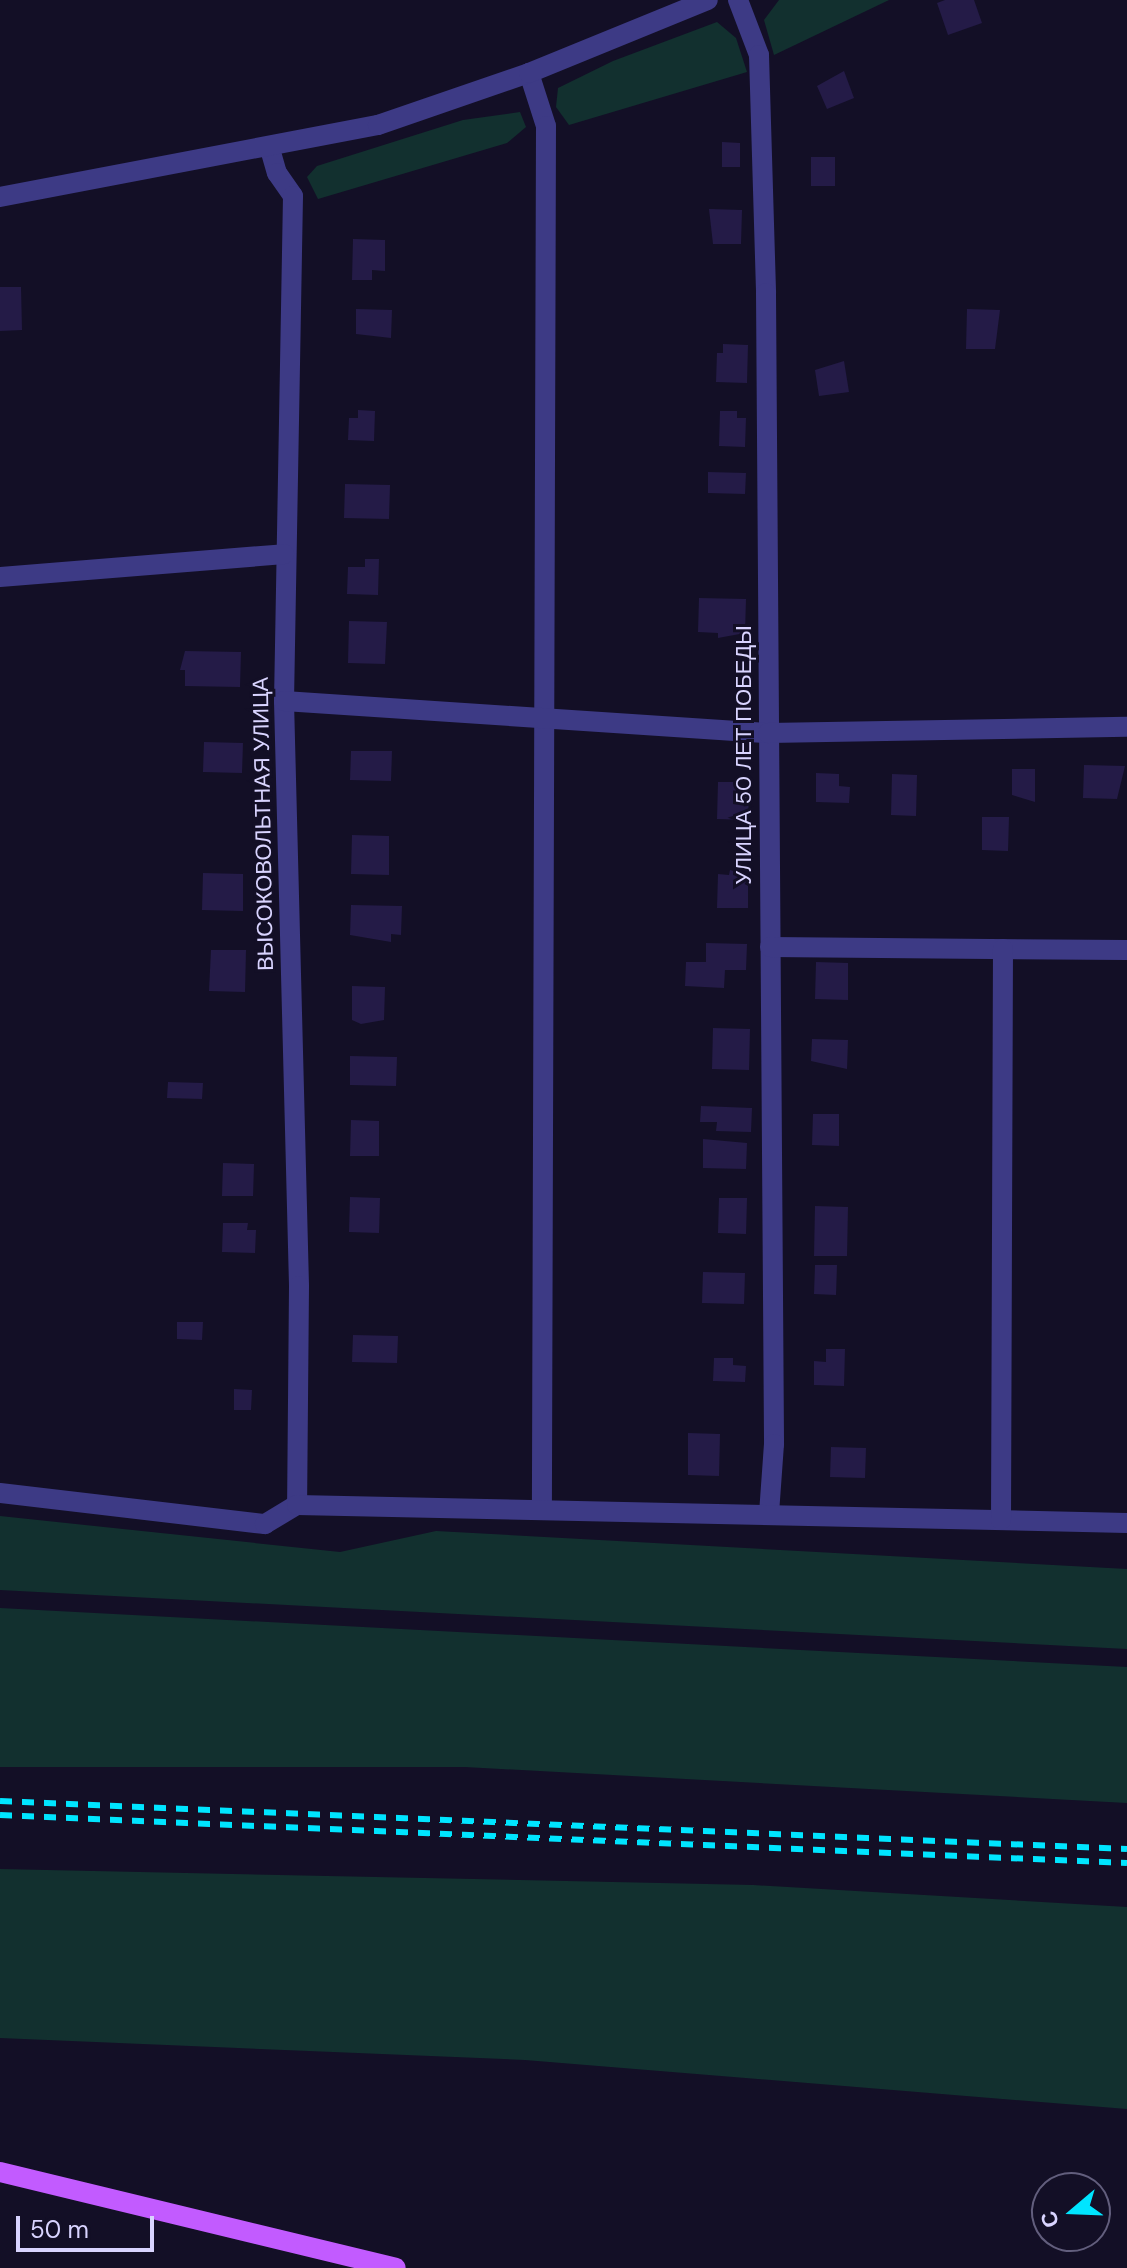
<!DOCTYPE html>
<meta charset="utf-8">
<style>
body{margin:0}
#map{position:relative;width:1127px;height:2268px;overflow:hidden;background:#130f26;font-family:"DM Sans",sans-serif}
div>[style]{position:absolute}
.green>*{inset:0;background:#12302f}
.building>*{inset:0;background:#241b47}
.minor>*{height:20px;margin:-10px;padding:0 10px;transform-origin:10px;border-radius:10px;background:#3d3a85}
.major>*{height:20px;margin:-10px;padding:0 10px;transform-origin:10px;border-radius:10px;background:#c25bff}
.rail>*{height:6px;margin-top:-3px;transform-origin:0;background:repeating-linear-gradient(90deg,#00e5ff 0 12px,transparent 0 22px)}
span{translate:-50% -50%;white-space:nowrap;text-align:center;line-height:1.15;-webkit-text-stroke:6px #130f26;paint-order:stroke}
.street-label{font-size:22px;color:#d9d4ff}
.north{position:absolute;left:1031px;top:2172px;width:80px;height:80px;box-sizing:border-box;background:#130f26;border:2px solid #625e7d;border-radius:50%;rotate:251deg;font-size:22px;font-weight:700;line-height:32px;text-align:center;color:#d9d4ff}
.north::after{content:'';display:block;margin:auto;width:28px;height:36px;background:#00e5ff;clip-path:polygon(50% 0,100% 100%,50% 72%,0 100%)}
.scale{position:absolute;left:16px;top:2216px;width:138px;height:36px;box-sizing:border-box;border:4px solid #d9d4ff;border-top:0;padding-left:10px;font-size:24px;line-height:28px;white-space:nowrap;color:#d9d4ff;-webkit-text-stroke:6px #130f26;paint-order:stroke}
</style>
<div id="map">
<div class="green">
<i style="clip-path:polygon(779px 0,889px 0,774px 55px,764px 20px)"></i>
<i style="clip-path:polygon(717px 22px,736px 38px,747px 72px,569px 125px,556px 107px,558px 88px,613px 61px)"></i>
<i style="clip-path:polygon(520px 112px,526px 127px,507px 143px,318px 199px,307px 177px,317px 166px,463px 120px)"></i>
<i style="clip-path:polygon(0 1516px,340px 1552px,436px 1531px,1127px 1569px,1127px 1649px,0 1590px)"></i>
<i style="clip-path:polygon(0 1608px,1127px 1667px,1127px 1803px,465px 1767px,0 1767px)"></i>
<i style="clip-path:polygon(0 1869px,753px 1885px,1127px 1907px,1127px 2109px,525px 2060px,0 2038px)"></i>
</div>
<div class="building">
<i style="clip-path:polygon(945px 0,974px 0,982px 23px,948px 35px,937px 3px)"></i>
<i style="clip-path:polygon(844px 71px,854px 98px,827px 109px,817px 86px)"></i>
<i style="clip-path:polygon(722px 142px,740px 143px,740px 167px,722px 167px)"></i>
<i style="clip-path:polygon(811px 157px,835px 157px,835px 186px,811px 186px)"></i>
<i style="clip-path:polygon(709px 209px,742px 210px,741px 244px,713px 244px)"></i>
<i style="clip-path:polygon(353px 239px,385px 240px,385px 271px,372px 270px,372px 280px,352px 280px)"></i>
<i style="clip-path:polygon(0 287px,21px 287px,22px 330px,0 331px)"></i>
<i style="clip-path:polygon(356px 309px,392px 310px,391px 338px,356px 334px)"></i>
<i style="clip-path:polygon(967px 309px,1000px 310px,995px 349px,966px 349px)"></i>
<i style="clip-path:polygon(723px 344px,748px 345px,747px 383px,716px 382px,717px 353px,723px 353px)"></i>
<i style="clip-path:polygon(844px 361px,849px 392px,819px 396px,815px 370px)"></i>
<i style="clip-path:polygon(358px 410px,375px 411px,374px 441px,348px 440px,349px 418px,358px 418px)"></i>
<i style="clip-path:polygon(720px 411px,737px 411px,737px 418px,746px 418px,745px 447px,719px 446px)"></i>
<i style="clip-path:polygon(708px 472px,746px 473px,745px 494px,708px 493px)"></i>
<i style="clip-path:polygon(345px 484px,390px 485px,389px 519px,344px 518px)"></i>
<i style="clip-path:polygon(365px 559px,379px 559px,378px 595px,347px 594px,348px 567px,365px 567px)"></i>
<i style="clip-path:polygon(699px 598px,746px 599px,745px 633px,718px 638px,718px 633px,698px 632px)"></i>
<i style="clip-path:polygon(349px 621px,387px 622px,385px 664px,348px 663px)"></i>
<i style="clip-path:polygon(185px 651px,241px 652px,240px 687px,185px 686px,185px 670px,180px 670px)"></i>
<i style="clip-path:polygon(204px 742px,243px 743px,242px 773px,203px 772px)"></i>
<i style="clip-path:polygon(351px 751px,392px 751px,391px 781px,350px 780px)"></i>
<i style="clip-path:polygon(1084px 765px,1125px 766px,1117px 799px,1083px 798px)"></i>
<i style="clip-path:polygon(1012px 769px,1035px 769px,1035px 802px,1012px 795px)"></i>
<i style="clip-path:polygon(816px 773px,839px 774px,839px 786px,850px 787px,849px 803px,816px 802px)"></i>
<i style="clip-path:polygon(892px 774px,917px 775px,916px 816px,891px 815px)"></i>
<i style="clip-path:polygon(718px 782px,736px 782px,736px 794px,749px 794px,748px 820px,717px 819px)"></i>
<i style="clip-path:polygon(982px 817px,1009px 817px,1008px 851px,982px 850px)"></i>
<i style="clip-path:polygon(352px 835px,389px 836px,389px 875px,351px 874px)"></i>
<i style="clip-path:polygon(730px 870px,748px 875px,748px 908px,717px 908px,718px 874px,729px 875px)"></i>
<i style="clip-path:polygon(203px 873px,243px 874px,243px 911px,202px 910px)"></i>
<i style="clip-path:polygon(351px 905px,402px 906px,401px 935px,391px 934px,391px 942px,350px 935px)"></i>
<i style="clip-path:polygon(706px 943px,747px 944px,746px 970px,725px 970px,724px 988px,685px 986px,686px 962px,706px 962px)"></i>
<i style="clip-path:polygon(211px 950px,246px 950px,245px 992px,209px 991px)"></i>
<i style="clip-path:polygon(816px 962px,848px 963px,848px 1000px,815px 999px)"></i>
<i style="clip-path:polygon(352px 986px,385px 987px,384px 1020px,361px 1024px,352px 1020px)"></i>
<i style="clip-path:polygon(713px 1028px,750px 1029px,749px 1070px,712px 1069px)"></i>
<i style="clip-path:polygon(812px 1039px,848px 1040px,847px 1069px,811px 1061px)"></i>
<i style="clip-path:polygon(350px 1056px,397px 1057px,396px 1086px,350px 1085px)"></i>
<i style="clip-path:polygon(168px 1082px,203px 1083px,202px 1099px,167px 1098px)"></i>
<i style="clip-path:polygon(701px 1106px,752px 1108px,751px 1132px,716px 1131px,717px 1122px,700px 1122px)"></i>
<i style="clip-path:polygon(813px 1114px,839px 1114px,839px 1146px,812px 1145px)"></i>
<i style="clip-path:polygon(351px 1120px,379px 1121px,379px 1156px,350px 1156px)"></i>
<i style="clip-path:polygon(703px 1139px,747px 1143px,746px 1169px,703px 1168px)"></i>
<i style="clip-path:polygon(223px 1163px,254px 1164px,253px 1196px,222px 1196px)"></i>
<i style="clip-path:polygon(350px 1197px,380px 1198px,379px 1233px,349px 1232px)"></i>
<i style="clip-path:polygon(719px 1198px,747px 1198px,746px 1234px,718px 1233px)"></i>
<i style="clip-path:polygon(815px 1206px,848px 1207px,847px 1256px,814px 1256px)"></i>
<i style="clip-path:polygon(223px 1223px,248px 1223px,247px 1230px,256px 1230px,255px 1253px,222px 1252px)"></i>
<i style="clip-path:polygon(815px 1265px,837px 1265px,836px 1295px,814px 1294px)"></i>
<i style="clip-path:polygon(703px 1272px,745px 1273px,744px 1304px,702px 1303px)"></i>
<i style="clip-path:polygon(177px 1322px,203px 1322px,202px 1340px,177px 1339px)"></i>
<i style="clip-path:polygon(353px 1335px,398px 1336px,397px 1363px,352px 1362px)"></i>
<i style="clip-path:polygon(826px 1349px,845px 1349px,844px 1386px,814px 1385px,814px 1361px,826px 1362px)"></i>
<i style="clip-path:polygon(714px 1358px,733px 1358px,733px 1365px,746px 1366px,745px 1382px,713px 1381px)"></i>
<i style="clip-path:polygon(234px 1389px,252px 1390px,251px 1410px,234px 1410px)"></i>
<i style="clip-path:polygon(688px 1433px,720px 1434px,719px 1476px,688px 1475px)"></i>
<i style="clip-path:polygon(831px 1447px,866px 1448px,865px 1478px,830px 1477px)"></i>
</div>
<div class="minor">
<i style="left:738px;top:0;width:59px;rotate:69.1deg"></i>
<i style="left:759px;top:55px;width:238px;rotate:88.3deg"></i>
<i style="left:766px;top:293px;width:1151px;rotate:89.6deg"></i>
<i style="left:774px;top:1444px;width:70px;rotate:94.1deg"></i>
<i style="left:529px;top:73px;width:56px;rotate:72.2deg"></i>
<i style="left:546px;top:126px;width:1384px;rotate:90.17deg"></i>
<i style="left:270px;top:149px;width:25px;rotate:74deg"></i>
<i style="left:277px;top:173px;width:28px;rotate:55deg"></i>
<i style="left:293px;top:196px;width:505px;rotate:91.02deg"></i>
<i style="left:284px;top:701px;width:585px;rotate:88.53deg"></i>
<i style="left:299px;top:1286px;width:219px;rotate:90.5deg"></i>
<i style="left:0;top:197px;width:385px;rotate:-10.8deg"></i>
<i style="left:378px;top:125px;width:160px;rotate:-19deg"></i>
<i style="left:529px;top:73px;width:193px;rotate:-22.2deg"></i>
<i style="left:0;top:577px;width:285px;rotate:-4.6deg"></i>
<i style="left:284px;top:701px;width:485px;rotate:3.8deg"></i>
<i style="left:768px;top:733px;width:359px;rotate:-1deg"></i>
<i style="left:770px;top:947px;width:357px;rotate:0.5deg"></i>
<i style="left:0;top:1493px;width:267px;rotate:6.7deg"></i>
<i style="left:265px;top:1524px;width:37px;rotate:-31deg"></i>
<i style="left:297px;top:1505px;width:830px;rotate:1.24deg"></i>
<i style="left:1001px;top:1520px;width:571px;rotate:-89.8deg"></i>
</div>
<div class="major">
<i style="left:0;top:2172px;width:407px;rotate:13.6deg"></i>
</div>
<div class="rail">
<i style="left:0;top:1801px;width:1128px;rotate:2.44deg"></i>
<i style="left:0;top:1815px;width:1128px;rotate:2.44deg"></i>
</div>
<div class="street-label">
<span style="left:744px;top:755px;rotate:-90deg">УЛИЦА 50 ЛЕТ ПОБЕДЫ</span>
<span style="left:263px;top:824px;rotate:-91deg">ВЫСОКОВОЛЬТНАЯ УЛИЦА</span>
</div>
<div class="north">С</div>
<div class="scale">50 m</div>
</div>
